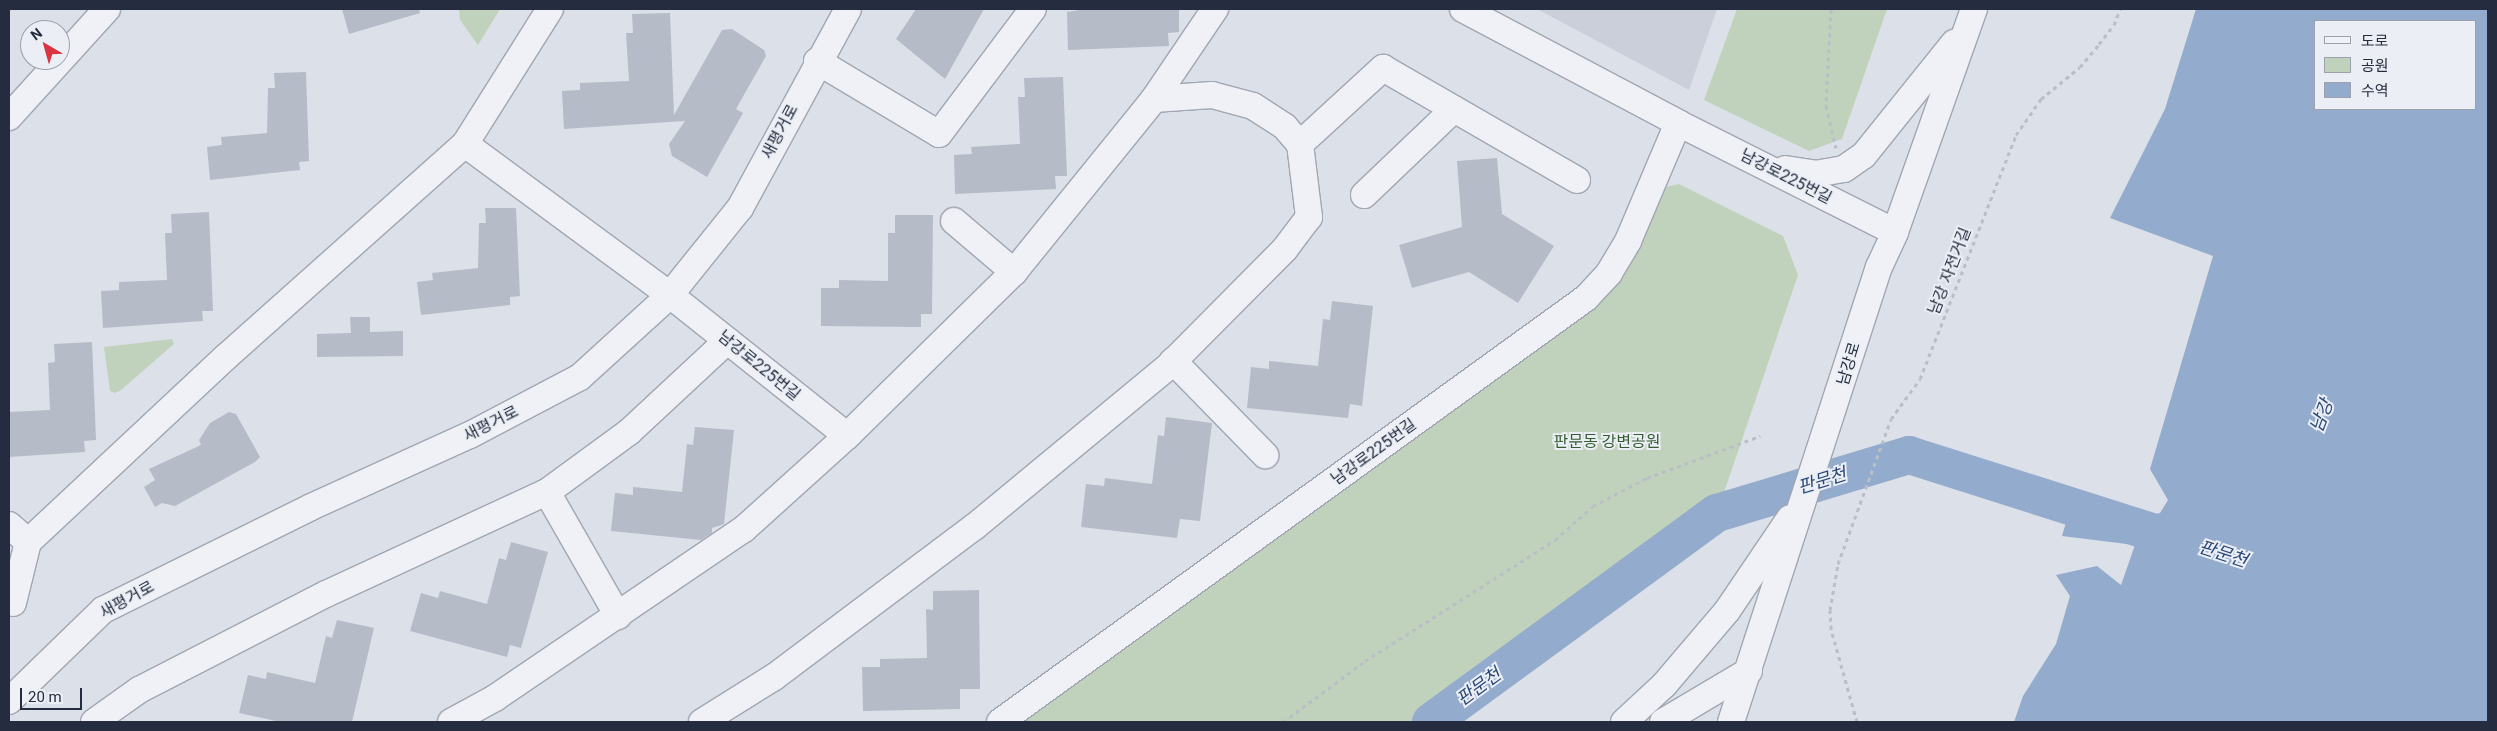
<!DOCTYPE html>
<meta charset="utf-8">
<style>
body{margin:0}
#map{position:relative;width:2497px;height:731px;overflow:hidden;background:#dce0e8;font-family:Roboto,"Noto Sans KR",sans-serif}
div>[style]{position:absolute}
.built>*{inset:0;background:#cacfda}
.green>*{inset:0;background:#c0d2bc}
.water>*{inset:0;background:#93abcc}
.river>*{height:38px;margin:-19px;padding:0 19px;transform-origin:19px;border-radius:19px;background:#93abcc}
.building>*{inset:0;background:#b6bbc8}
.path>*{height:3px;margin-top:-1.5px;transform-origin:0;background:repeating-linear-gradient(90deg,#babec6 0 4px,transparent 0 8px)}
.roads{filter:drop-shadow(1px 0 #a1a6b2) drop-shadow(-1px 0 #a1a6b2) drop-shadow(0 1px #a1a6b2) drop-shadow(0 -1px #a1a6b2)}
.minor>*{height:26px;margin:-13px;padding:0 13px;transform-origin:13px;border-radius:13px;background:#eff1f6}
span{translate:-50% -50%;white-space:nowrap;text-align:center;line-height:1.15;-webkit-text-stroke:4px #ebeff5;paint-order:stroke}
.street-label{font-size:16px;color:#252c3f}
.park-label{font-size:16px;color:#365c31}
.water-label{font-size:18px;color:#2b4877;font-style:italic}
.frame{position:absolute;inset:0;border:10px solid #252c3f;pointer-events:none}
.legend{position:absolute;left:2314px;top:20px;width:162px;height:90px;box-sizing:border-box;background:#ebeff5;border:1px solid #9ca1ac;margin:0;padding:6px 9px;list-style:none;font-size:15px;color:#252c3f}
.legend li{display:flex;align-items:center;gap:10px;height:25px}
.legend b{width:25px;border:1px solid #9ca1ac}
.north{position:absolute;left:20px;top:20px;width:50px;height:50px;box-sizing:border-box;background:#ebeff5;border:1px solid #9ca1ac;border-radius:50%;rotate:322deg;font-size:14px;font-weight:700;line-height:20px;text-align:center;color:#252c3f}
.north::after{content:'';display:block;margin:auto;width:18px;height:22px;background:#da3441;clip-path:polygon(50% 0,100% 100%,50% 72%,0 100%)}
.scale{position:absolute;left:20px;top:688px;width:62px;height:22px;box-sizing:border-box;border:2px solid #252c3f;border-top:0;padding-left:6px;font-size:15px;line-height:18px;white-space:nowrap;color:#252c3f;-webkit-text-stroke:4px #ebeff5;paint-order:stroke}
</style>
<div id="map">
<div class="built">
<i style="clip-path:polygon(1537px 9px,1717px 9px,1689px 90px)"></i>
</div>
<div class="green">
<i style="clip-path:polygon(459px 9px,500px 9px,478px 45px,460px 20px)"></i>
<i style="clip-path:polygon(1737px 9px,1887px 9px,1842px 139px,1809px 151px,1704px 100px)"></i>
<i style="clip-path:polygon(1679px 184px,1783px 236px,1798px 275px,1717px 513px,1421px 722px,1018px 722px,1597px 299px,1662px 188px)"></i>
<i style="clip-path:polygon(172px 339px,174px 344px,121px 390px,115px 393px,110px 391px,104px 347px)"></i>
</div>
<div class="water">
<i style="clip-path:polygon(evenodd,2196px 9px,2488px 9px,2488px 722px,2014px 722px,2023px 696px,2056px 644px,2070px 596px,2056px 575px,2097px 566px,2121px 585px,2135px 545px,2062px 536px,2070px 509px,2109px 526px,2160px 513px,2168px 500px,2150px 469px,2213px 256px,2110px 218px,2165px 109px,2196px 9px,2316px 21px,2476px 21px,2476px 109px,2316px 109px,2316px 21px)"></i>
</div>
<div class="river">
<i style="left:1431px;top:722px;width:354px;rotate:-36.2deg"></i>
<i style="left:1717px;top:513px;width:201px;rotate:-16.8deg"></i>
<i style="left:1909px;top:455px;width:275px;rotate:17.6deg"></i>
</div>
<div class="building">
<i style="clip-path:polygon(342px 9px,419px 9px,420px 13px,349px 34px)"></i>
<i style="clip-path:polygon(916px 9px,984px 9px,945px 79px,896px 39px)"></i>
<i style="clip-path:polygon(1085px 9px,1179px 9px,1179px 32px,1168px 33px,1169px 46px,1068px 50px,1067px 12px)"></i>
<i style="clip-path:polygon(670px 13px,674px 115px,722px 30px,732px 29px,764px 50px,766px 56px,736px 109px,743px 113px,707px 177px,672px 156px,669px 144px,685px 121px,564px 129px,562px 91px,580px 90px,580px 83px,629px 81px,626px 33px,633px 33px,632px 14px)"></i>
<i style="clip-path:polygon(306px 72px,309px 161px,299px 162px,300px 170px,210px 180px,207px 147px,222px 145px,221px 137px,267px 133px,268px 88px,275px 88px,274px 73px)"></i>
<i style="clip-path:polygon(1063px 77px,1067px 176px,1055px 176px,1056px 189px,955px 194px,954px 155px,972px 154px,971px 147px,1020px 144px,1018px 97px,1025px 97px,1024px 78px)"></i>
<i style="clip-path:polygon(1497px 158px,1502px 214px,1554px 246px,1518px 303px,1469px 272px,1412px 288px,1399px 245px,1462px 227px,1457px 161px)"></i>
<i style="clip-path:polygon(485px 208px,516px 208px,520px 296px,510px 297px,510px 305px,421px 315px,417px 282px,433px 280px,432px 273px,478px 268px,479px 223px,486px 223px)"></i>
<i style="clip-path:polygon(209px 212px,213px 311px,202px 311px,203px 321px,103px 328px,101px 291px,119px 290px,119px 282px,167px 280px,165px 233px,172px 233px,171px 214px)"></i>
<i style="clip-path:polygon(895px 215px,933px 215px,932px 314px,921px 314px,921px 327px,821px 326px,821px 288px,839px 288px,839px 280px,888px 281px,888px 233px,895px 233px)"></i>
<i style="clip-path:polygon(1332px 301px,1373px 306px,1362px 406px,1350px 404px,1348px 418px,1247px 408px,1251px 367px,1269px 369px,1269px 361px,1318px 366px,1323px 319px,1330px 320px)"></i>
<i style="clip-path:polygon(350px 317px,370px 317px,370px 332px,403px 331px,403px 356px,317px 357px,317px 334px,351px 333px)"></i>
<i style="clip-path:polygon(92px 342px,96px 440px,84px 441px,85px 452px,9px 457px,9px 412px,50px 410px,48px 363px,55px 362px,54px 344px)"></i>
<i style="clip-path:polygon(229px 412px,236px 414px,260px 457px,255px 462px,175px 506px,162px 503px,155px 507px,144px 487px,155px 480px,149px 469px,201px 445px,199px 440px,210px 423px)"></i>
<i style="clip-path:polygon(1166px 417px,1212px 423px,1200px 521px,1180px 519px,1177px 538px,1081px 527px,1086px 484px,1104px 486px,1105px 478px,1152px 484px,1158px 435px,1164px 436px)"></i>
<i style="clip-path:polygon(695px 427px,734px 430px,724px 524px,712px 528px,712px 533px,701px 540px,611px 531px,615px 493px,633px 495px,633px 487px,682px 492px,687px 444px,693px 445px)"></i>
<i style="clip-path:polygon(511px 542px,548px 552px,521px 648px,510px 645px,507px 657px,410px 631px,421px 593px,438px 598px,440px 591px,487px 604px,499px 558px,506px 560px)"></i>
<i style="clip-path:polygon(979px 590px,980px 689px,960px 689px,960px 709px,863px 711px,862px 667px,880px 667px,880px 659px,927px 658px,926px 609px,933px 610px,933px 591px)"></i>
<i style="clip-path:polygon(337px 620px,374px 628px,352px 722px,281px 722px,239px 713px,248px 675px,266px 679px,267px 672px,315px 683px,326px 636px,332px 638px)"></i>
</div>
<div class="path">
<i style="left:1831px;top:9px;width:97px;rotate:93deg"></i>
<i style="left:1826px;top:106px;width:43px;rotate:76.6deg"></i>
<i style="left:1283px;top:722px;width:102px;rotate:-36.6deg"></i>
<i style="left:1365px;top:661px;width:225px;rotate:-32.5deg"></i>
<i style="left:1555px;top:540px;width:51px;rotate:-41.8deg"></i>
<i style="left:1593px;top:506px;width:61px;rotate:-27.4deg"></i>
<i style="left:1647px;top:478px;width:121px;rotate:-20.4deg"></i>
<i style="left:1857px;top:722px;width:97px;rotate:-105.6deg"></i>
<i style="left:1831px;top:629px;width:19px;rotate:-93deg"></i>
<i style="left:1830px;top:610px;width:47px;rotate:-80.1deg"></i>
<i style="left:1838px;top:564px;width:154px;rotate:-69.9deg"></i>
<i style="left:1891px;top:419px;width:49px;rotate:-54.1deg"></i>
<i style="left:1920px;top:379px;width:262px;rotate:-68.5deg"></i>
<i style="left:2016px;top:135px;width:44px;rotate:-55.2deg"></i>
<i style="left:2041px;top:99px;width:50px;rotate:-39.4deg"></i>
<i style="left:2080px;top:67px;width:30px;rotate:-50deg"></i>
<i style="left:2099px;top:44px;width:24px;rotate:-52deg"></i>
<i style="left:2114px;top:25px;width:17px;rotate:-69deg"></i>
</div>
<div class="roads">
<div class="minor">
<i style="left:550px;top:9px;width:160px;rotate:122.2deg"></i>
<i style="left:465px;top:144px;width:255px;rotate:36.4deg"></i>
<i style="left:670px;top:295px;width:226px;rotate:38.5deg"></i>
<i style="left:1463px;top:9px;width:243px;rotate:27.9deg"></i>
<i style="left:1678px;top:123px;width:243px;rotate:26.7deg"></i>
<i style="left:817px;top:61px;width:142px;rotate:30.9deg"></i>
<i style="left:939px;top:134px;width:156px;rotate:-53.1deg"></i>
<i style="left:1154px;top:99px;width:109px;rotate:-55.9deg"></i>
<i style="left:9px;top:117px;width:146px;rotate:-47.8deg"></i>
<i style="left:1300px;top:144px;width:113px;rotate:-42.5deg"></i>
<i style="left:1383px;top:68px;width:224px;rotate:30deg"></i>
<i style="left:1785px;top:169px;width:30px;rotate:9deg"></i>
<i style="left:1815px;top:174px;width:29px;rotate:-10deg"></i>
<i style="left:1844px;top:169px;width:24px;rotate:-35deg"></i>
<i style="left:1864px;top:155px;width:144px;rotate:-51.2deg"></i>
<i style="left:1364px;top:195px;width:124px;rotate:-43.7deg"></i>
<i style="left:954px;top:221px;width:79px;rotate:40.4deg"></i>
<i style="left:1173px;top:361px;width:132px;rotate:45.6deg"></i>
<i style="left:547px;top:492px;width:143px;rotate:60.2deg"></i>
<i style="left:9px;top:525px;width:25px;rotate:42deg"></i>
<i style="left:13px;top:603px;width:63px;rotate:-76.2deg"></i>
<i style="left:28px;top:542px;width:272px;rotate:-43.1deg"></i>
<i style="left:227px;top:356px;width:319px;rotate:-41.7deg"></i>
<i style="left:9px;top:701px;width:131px;rotate:-44.1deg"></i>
<i style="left:103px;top:610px;width:232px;rotate:-26.3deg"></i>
<i style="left:311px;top:507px;width:175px;rotate:-24.4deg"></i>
<i style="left:470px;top:435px;width:124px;rotate:-27.8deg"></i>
<i style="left:580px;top:377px;width:122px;rotate:-42.3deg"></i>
<i style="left:670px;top:295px;width:112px;rotate:-51.2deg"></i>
<i style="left:740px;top:208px;width:226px;rotate:-61.5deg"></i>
<i style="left:94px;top:722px;width:55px;rotate:-35.4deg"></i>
<i style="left:139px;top:690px;width:210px;rotate:-27.2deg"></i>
<i style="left:326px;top:594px;width:243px;rotate:-24.8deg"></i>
<i style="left:547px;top:492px;width:102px;rotate:-36.2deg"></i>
<i style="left:629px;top:432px;width:134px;rotate:-42.9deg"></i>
<i style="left:451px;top:722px;width:50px;rotate:-28.6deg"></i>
<i style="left:495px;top:698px;width:301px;rotate:-34.2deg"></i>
<i style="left:744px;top:529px;width:139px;rotate:-42.1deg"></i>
<i style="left:847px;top:436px;width:234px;rotate:-44.5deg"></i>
<i style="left:1014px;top:272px;width:223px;rotate:-51deg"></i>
<i style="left:1154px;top:99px;width:58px;rotate:-3.9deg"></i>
<i style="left:1212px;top:95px;width:42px;rotate:15deg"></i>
<i style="left:1253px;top:106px;width:38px;rotate:33deg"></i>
<i style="left:1285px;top:127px;width:23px;rotate:49deg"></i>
<i style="left:1300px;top:144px;width:74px;rotate:83deg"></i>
<i style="left:1309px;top:217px;width:40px;rotate:127deg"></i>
<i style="left:1285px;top:249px;width:163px;rotate:134.8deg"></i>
<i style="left:1170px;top:365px;width:254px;rotate:140.4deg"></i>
<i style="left:974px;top:527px;width:250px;rotate:143.1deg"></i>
<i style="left:774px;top:677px;width:85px;rotate:148deg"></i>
<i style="left:1000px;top:722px;width:723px;rotate:-35.89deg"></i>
<i style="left:1586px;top:298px;width:34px;rotate:-47deg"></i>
<i style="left:1609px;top:273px;width:37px;rotate:-59deg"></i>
<i style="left:1628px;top:241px;width:128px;rotate:-67deg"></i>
<i style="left:1624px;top:722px;width:54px;rotate:-42.8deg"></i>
<i style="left:1664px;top:685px;width:97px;rotate:-49.6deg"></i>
<i style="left:1727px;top:611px;width:112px;rotate:-55.9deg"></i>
<i style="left:1663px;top:722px;width:100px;rotate:-30.7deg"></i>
<i style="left:1731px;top:722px;width:478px;rotate:-72deg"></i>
<i style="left:1879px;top:267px;width:38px;rotate:-65deg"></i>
<i style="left:1895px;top:232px;width:237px;rotate:-70.5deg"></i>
</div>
</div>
<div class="street-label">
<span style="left:780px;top:132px;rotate:-62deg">새평거로</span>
<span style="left:1786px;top:177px;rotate:27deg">남강로225번길</span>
<span style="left:1950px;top:271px;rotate:-69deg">남강 자전거길</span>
<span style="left:1849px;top:364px;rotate:-73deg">남강로</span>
<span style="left:759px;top:366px;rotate:39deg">남강로225번길</span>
<span style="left:491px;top:424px;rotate:-27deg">새평거로</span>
<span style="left:1374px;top:452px;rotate:-36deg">남강로225번길</span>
<span style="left:127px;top:600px;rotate:-29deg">새평거로</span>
</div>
<div class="park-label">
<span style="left:1607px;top:442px">판문동 강변공원</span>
</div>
<div class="water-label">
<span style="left:2322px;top:416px;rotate:-69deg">남강</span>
<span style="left:1822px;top:481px;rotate:-17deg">판문천</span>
<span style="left:2223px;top:554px;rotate:18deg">판문천</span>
<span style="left:1479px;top:687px;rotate:-36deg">판문천</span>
</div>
<div class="frame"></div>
<ul class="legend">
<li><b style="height:6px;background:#eff1f6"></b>도로</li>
<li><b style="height:14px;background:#c0d2bc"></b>공원</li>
<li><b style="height:14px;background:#93abcc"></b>수역</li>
</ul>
<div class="north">N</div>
<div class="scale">20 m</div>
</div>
